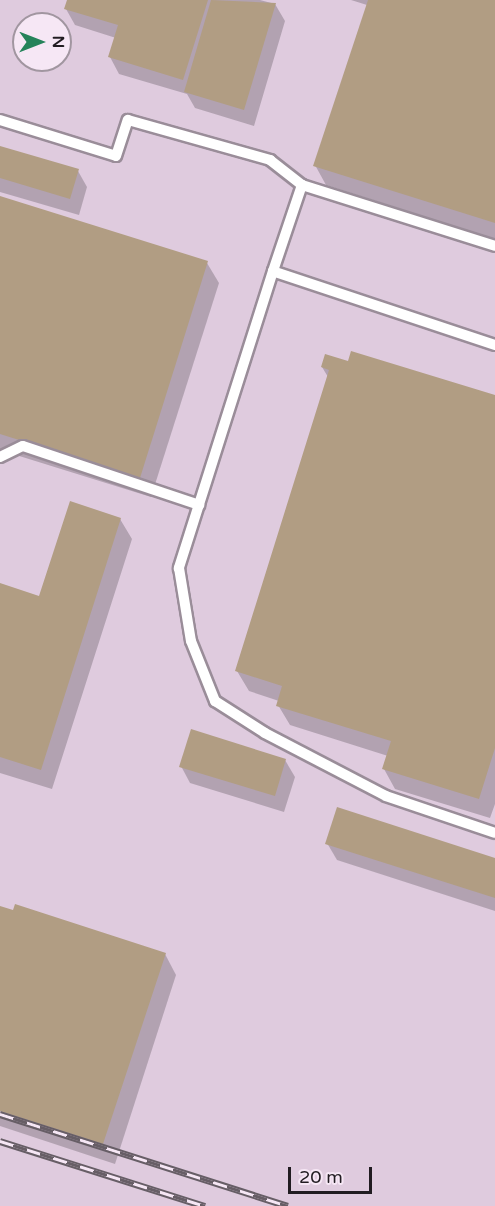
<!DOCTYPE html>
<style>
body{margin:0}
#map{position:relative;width:495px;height:1206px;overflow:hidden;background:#e9dae8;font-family:"Varela Round",sans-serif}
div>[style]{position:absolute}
.built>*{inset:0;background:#dfcbde}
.shadow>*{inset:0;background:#0003}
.building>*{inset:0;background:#b19d83}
.roads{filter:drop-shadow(2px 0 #9a8d99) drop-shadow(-2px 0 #9a8d99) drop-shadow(0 2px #9a8d99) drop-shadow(0 -2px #9a8d99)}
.lane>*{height:10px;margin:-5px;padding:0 5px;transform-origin:5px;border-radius:5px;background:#fff}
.rail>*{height:7px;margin-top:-3.5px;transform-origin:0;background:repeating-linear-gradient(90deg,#f6e7f5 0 14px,#675e66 0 28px);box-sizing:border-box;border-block:2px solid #675e66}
span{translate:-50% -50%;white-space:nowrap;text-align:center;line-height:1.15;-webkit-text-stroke:5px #f6e7f5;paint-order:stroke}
.north{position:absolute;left:12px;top:12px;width:60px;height:60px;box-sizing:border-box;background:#f6e7f5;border:2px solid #a196a0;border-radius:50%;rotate:90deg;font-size:16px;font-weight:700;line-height:24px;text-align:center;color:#211c21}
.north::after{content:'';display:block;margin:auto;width:21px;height:27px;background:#25835a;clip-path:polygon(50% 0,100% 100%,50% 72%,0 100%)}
.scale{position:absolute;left:288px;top:1167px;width:84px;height:27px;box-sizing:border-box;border:3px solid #211c21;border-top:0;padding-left:8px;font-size:18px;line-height:21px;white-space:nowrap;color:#211c21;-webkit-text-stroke:4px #f6e7f5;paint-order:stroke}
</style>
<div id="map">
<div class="built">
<i style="clip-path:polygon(evenodd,0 0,495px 0,495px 1206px,0 1206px,0 0,24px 24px,60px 24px,60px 60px,24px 60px,24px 24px)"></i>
</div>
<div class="shadow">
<i style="clip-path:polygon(68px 0,260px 0,275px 4px,285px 21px,254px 126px,195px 108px,187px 94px,119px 74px,110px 57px,116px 38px,75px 25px,66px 9px)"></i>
<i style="clip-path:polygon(351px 0,495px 0,495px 239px,326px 185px,315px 165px,367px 5px)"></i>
<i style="clip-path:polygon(0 147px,78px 171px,87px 187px,79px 215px,0 192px)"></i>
<i style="clip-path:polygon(0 198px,207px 263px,219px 283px,151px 497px,0 450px)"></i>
<i style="clip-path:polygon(322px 367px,495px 397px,495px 804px,490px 818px,395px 789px,384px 769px,388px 756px,290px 725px,278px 705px,279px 701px,249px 691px,237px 671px,328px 377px)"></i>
<i style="clip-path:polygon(120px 519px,132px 539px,52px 789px,0 773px,0 585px,40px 598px)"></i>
<i style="clip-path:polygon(285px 760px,295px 777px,284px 812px,190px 783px,181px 766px)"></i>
<i style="clip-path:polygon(327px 843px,495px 859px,495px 911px,337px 860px)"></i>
<i style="clip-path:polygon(0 908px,165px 954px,176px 975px,115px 1164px,0 1126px)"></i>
</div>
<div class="building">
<i style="clip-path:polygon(67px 0,208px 0,183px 80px,108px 57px,118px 25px,64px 9px)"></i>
<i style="clip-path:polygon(211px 0,276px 3px,244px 110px,184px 92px)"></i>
<i style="clip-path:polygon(368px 0,495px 0,495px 223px,313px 166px)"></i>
<i style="clip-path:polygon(0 146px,79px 169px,70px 199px,0 178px)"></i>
<i style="clip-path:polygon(0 196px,208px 261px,140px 478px,0 434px)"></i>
<i style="clip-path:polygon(351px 351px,495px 395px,495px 748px,479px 799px,382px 769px,391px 741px,276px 706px,282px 686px,235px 671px,329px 370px,321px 367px,325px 354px,348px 361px)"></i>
<i style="clip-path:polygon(70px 501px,121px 518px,41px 770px,0 757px,0 583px,39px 596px)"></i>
<i style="clip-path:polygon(191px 729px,286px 759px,275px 796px,179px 767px)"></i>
<i style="clip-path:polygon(337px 807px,495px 858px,495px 898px,325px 844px)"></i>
<i style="clip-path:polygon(15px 904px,166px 953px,103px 1144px,0 1111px,0 906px,13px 910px)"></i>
</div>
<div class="roads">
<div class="lane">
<i style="left:0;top:120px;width:121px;rotate:17.2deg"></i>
<i style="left:116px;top:156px;width:38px;rotate:-72deg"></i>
<i style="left:128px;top:120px;width:148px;rotate:15.7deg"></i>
<i style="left:270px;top:160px;width:41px;rotate:38deg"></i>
<i style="left:273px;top:271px;width:91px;rotate:-71.4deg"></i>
<i style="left:302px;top:185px;width:202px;rotate:17.5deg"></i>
<i style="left:495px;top:345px;width:234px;rotate:-161.6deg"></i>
<i style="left:273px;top:271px;width:312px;rotate:107.6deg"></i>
<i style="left:179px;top:568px;width:74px;rotate:80.7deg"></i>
<i style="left:191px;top:641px;width:65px;rotate:68.2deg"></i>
<i style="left:215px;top:701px;width:59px;rotate:32.6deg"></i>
<i style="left:265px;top:733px;width:136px;rotate:27.5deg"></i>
<i style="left:386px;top:796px;width:115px;rotate:18.7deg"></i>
<i style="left:0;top:457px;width:25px;rotate:-26deg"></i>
<i style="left:23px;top:446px;width:186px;rotate:18.5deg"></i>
</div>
</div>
<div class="rail">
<i style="left:0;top:1114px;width:302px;rotate:17.7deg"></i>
<i style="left:0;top:1141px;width:215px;rotate:17.6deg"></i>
</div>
<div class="north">N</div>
<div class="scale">20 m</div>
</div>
